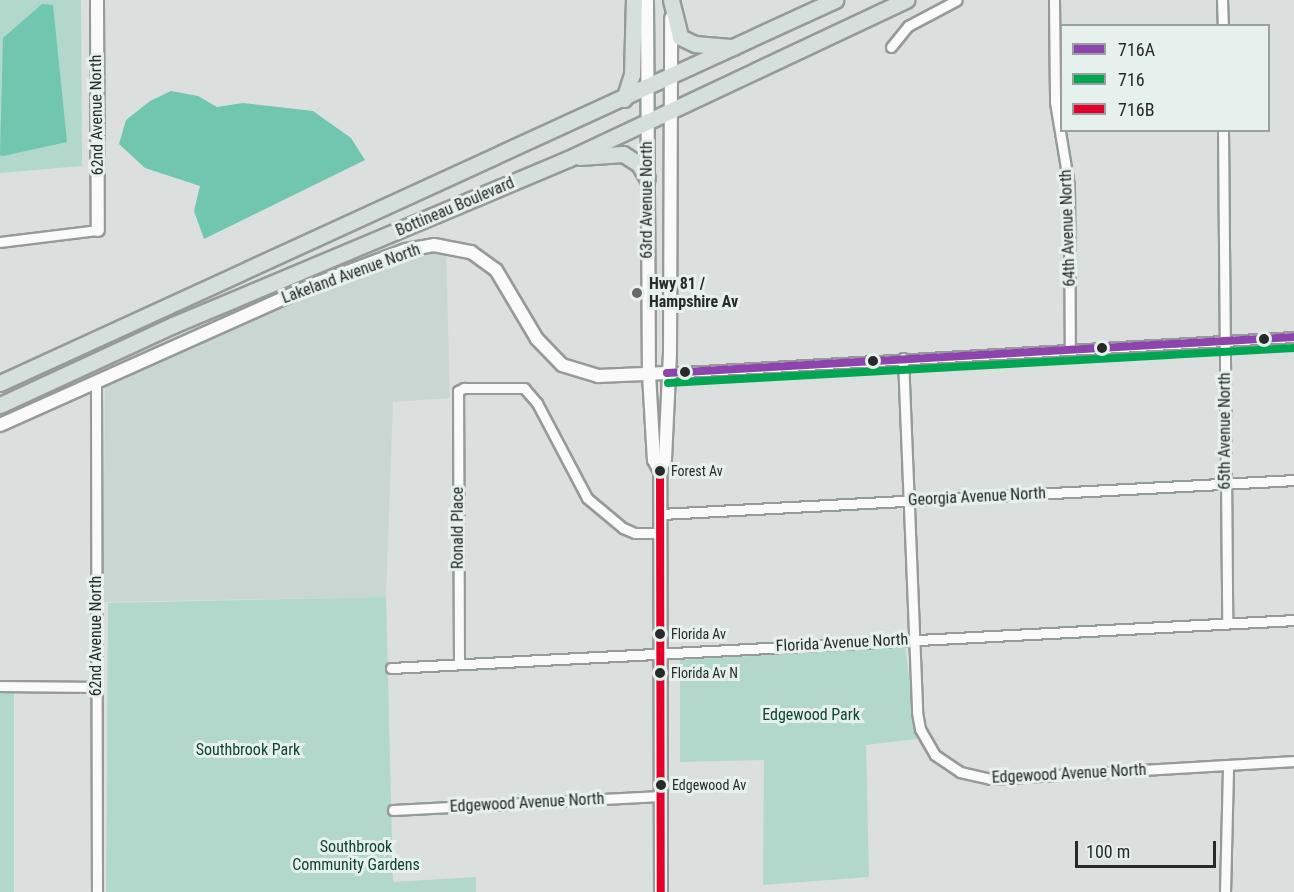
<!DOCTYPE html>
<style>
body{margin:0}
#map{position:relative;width:1294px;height:892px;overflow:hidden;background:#dbe0de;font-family:"Roboto Condensed",sans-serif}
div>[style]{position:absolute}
.built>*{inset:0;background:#cad6d1}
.green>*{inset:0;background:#b1d8cb}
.water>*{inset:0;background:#71c6af}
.roads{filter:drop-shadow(2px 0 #969a98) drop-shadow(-2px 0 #969a98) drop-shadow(0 2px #969a98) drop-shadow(0 -2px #969a98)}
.minor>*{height:9px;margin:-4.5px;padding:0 4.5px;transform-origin:4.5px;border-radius:4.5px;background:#fafafa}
.tertiary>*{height:12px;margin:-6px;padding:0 6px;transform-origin:6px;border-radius:6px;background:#fafafa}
.trunk>*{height:15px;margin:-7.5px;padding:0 7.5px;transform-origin:7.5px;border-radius:7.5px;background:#d5dfdc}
.bus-1>*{height:8px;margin:-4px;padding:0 4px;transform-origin:4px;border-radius:4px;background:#8e44ad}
.bus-2>*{height:8px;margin:-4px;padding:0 4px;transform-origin:4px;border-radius:4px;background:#00a651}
.bus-3>*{height:8px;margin:-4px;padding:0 4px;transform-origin:4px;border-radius:4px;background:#e4002b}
.dots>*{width:16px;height:16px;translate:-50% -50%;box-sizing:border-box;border:3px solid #e6f0ec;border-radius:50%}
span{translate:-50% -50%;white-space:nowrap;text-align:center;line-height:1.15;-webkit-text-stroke:6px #e6f0ec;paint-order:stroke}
.bus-label{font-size:14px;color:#262a28}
.left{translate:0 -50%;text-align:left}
.street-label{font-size:16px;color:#262a28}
.poi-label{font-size:16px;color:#262a28;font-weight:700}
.park-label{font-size:16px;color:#0f4335}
.legend{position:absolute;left:1060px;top:24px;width:210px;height:108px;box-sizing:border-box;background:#e6f0ec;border:2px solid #99a19e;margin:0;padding:8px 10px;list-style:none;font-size:18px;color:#262a28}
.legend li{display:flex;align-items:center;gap:12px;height:30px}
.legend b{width:30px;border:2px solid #99a19e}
.scale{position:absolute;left:1075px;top:841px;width:141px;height:27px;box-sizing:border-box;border:3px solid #262a28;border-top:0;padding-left:8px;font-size:18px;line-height:21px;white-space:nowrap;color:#262a28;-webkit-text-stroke:4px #e6f0ec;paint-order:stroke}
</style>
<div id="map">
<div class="built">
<i style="clip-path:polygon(446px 249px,450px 398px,393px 402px,386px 597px,103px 602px,105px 384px,404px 255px)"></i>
</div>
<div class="green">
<i style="clip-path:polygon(0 0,81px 0,82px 166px,0 173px)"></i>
<i style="clip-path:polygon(386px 597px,393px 882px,476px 877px,476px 892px,106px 892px,108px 603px)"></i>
<i style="clip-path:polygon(905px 647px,917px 739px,866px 745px,869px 877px,763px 885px,764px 760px,680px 762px,680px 660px)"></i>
<i style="clip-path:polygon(0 691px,14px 691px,14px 892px,0 892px)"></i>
</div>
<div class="water">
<i style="clip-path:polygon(42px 4px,53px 5px,67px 142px,3px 156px,0 155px,3px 38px)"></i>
<i style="clip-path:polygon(171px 91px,198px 96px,217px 107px,243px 103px,313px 111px,351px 138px,365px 160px,204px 239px,194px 211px,200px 186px,145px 168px,119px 144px,126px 120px,150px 101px)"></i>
</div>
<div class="roads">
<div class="minor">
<i style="left:1054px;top:0;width:102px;rotate:89.4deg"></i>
<i style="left:1055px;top:102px;width:85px;rotate:80.5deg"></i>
<i style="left:1069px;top:186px;width:164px;rotate:89.7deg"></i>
<i style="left:1222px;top:0;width:26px;rotate:88deg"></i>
<i style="left:891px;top:47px;width:27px;rotate:-51deg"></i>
<i style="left:908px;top:26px;width:55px;rotate:-28deg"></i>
<i style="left:1223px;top:130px;width:493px;rotate:89.5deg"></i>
<i style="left:0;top:242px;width:99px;rotate:-7deg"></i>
<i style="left:903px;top:358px;width:354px;rotate:87.7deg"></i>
<i style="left:917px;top:712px;width:17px;rotate:80deg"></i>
<i style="left:920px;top:729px;width:30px;rotate:60deg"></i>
<i style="left:935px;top:755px;width:30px;rotate:34deg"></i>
<i style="left:960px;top:772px;width:31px;rotate:13deg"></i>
<i style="left:990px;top:779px;width:305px;rotate:-3.4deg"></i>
<i style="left:667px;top:373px;width:628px;rotate:-3.29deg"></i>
<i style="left:96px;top:381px;width:511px;rotate:89.89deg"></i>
<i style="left:661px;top:514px;width:634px;rotate:-3.07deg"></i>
<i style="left:459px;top:664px;width:273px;rotate:-90.2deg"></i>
<i style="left:458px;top:391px;width:7px;rotate:-27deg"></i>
<i style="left:464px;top:388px;width:60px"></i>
<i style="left:524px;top:388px;width:20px;rotate:49deg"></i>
<i style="left:537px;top:403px;width:107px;rotate:62.2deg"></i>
<i style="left:587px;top:498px;width:47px;rotate:39.8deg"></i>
<i style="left:623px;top:528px;width:13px;rotate:23deg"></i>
<i style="left:635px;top:533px;width:25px"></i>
<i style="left:391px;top:668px;width:904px;rotate:-3.04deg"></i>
<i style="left:0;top:686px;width:97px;rotate:0.6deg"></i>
<i style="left:393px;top:810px;width:268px;rotate:-3deg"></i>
<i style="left:1225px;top:892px;width:127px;rotate:-88.6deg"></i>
</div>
<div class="tertiary">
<i style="left:97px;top:0;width:230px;rotate:89.8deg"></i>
<i style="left:647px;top:0;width:374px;rotate:89.7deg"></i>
<i style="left:649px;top:374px;width:86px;rotate:86.7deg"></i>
<i style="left:654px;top:460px;width:13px;rotate:61deg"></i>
<i style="left:0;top:425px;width:348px;rotate:-24.1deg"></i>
<i style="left:318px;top:283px;width:94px;rotate:-20.6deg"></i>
<i style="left:406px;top:250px;width:28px;rotate:-10deg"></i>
<i style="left:434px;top:245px;width:38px;rotate:11deg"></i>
<i style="left:471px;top:252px;width:31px;rotate:36deg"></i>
<i style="left:496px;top:270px;width:80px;rotate:59.3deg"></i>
<i style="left:537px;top:339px;width:36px;rotate:46deg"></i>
<i style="left:562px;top:365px;width:38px;rotate:17deg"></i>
<i style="left:598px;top:376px;width:69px;rotate:-2.5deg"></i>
<i style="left:661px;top:892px;width:421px;rotate:-90.1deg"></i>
<i style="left:660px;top:471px;width:13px;rotate:-67deg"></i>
<i style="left:665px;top:459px;width:106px;rotate:-87.3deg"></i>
<i style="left:670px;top:353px;width:335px;rotate:-89.8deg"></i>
</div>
<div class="trunk">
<i style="left:671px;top:0;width:38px;rotate:76deg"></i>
<i style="left:680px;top:37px;width:17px;rotate:25deg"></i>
<i style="left:695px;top:44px;width:38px;rotate:5deg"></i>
<i style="left:624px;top:99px;width:26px;rotate:-72deg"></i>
<i style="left:632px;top:74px;width:74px;rotate:-88.5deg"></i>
<i style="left:580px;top:157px;width:43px;rotate:-4deg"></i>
<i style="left:623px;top:154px;width:19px;rotate:32deg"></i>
<i style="left:639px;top:164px;width:16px;rotate:60deg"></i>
<i style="left:0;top:383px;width:919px;rotate:-24.64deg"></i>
<i style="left:0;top:405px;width:191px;rotate:-24.8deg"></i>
<i style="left:173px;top:325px;width:428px;rotate:-22.8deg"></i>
<i style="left:568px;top:159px;width:374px;rotate:-25.2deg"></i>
</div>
</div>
<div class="bus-1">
<i style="left:667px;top:373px;width:628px;rotate:-3.29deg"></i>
</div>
<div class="bus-2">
<i style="left:668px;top:383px;width:627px;rotate:-3.2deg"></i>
</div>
<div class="bus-3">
<i style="left:660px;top:471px;width:421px;rotate:89.9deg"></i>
</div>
<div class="dots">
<i style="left:637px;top:293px;background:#656a68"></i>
<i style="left:1264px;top:339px;background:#262a28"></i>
<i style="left:1102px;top:348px;background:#262a28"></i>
<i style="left:873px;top:361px;background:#262a28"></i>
<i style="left:685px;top:372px;background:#262a28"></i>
<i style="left:660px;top:471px;background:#262a28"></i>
<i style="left:660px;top:634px;background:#262a28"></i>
<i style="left:660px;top:673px;background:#262a28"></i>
<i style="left:661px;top:785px;background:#262a28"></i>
</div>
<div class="bus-label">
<span class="left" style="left:671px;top:471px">Forest Av</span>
<span class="left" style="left:671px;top:634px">Florida Av</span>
<span class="left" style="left:671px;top:673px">Florida Av N</span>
<span class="left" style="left:672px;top:785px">Edgewood Av</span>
</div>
<div class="street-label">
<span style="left:97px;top:115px;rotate:-91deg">62nd Avenue North</span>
<span style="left:647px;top:200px;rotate:-90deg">63rd Avenue North</span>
<span style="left:455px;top:207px;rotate:-23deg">Bottineau Boulevard</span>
<span style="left:1068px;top:228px;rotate:-92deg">64th Avenue North</span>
<span style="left:351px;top:274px;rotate:-20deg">Lakeland Avenue North</span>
<span style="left:1225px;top:431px;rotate:-90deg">65th Avenue North</span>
<span style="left:977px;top:497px;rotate:-3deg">Georgia Avenue North</span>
<span style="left:458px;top:528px;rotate:-90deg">Ronald Place</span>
<span style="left:96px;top:636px;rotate:-90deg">62nd Avenue North</span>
<span style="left:842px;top:643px;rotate:-3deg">Florida Avenue North</span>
<span style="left:1069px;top:774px;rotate:-3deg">Edgewood Avenue North</span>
<span style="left:527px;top:803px;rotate:-3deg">Edgewood Avenue North</span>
</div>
<div class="poi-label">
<span class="left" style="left:649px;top:293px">Hwy 81 /<br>Hampshire Av</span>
</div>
<div class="park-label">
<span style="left:811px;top:715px">Edgewood Park</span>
<span style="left:248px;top:750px">Southbrook Park</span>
<span style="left:356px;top:856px">Southbrook<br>Community Gardens</span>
</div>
<ul class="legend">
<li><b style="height:8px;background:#8e44ad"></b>716A</li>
<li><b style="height:8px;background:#00a651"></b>716</li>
<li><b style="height:8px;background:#e4002b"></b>716B</li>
</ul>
<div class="scale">100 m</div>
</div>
